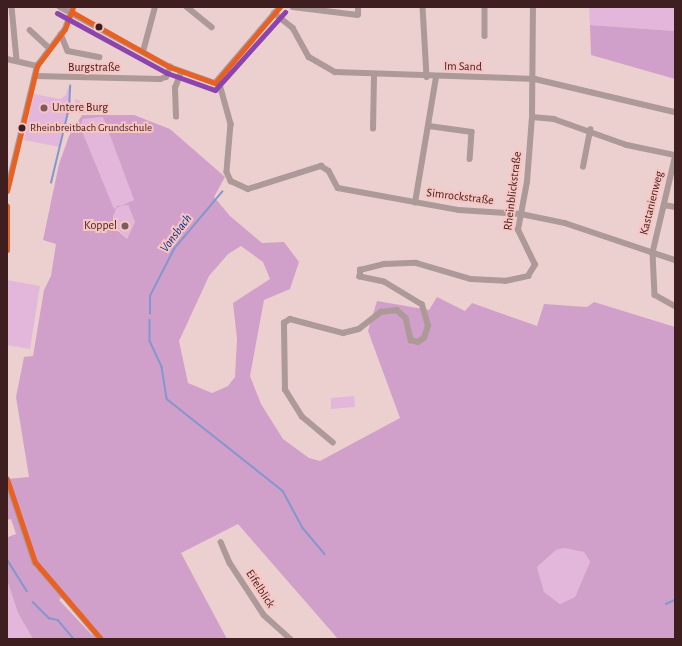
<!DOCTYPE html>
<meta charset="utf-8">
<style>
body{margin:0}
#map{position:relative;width:682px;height:646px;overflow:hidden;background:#ecd0cf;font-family:"Alegreya Sans",sans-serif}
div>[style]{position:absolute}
.green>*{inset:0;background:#e3b6db}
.forest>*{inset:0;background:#d0a0ca}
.stream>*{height:1.5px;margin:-0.75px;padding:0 0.75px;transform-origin:0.75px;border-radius:0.75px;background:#8297ce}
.minor>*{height:5.5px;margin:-2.75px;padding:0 2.75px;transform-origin:2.75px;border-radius:2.75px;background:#ac9998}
.bus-1>*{height:5px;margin:-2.5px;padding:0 2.5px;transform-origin:2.5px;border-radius:2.5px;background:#e96122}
.bus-2>*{height:5px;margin:-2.5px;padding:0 2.5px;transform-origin:2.5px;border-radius:2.5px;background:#8e44ad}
.dots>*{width:11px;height:11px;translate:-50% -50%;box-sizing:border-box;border:2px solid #f9c5c2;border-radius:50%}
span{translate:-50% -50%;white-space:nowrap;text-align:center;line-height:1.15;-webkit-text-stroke:4px #f9c5c2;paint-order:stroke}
.bus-label{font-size:11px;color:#3e1e1e}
.left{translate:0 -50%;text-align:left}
.street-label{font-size:12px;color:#3e1e1e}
.poi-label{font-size:12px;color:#3e1e1e}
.right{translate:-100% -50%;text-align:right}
.water-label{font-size:13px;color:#01328f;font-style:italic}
.frame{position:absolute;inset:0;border:8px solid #3e1e1e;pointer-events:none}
</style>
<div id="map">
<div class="green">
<i style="clip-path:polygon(589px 7px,675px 7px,675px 31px,590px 25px)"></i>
<i style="clip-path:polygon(69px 86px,71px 101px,60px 147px,24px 140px,34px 94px,60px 99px,66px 95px)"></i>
<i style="clip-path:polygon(75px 99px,80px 101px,80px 105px,96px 106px,96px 113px,77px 113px)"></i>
<i style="clip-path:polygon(103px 117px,134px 200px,128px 205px,135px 222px,127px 239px,114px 225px,114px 210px,80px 126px,83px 119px)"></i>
<i style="clip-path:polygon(7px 280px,40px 286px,30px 349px,7px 345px)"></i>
<i style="clip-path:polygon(354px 396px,355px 407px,331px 409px,331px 398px)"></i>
<i style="clip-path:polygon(564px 548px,584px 552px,590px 562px,575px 597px,560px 604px,544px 592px,537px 567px,556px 550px)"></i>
<i style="clip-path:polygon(7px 580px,18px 613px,33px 639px,7px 639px)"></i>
</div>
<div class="forest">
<i style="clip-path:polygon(590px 25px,675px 31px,675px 79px,591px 55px)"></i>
<i style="clip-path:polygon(evenodd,82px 115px,134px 115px,170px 129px,225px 177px,214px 197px,230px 216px,262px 243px,284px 242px,299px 262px,290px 289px,264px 300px,250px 376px,261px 404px,283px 439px,309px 458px,320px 461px,400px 418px,368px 331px,377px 301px,429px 310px,437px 297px,465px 311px,472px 303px,537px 326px,544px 304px,587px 307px,594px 302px,675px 327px,675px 639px,338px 639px,238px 524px,181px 553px,227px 639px,33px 639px,18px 613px,7px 580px,7px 533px,8px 537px,16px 534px,11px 519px,7px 520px,7px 479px,29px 477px,16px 397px,24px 357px,33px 356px,44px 290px,51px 276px,56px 244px,43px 240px,59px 164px,69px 136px,82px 115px,103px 117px,134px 200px,114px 209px,80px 126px,83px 119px,103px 117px,82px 115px,128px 205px,135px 222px,127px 239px,118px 231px,113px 217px,117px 206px,128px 205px,82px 115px,241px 246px,263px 262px,270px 279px,233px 303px,237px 339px,235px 377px,228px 386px,212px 393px,188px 383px,179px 341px,209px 276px,228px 254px,241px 246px,82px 115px,564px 548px,584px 552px,590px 562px,575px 597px,560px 604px,544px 592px,537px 567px,556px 550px,564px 548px,82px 115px,62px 597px,95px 633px,92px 635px,59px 600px,62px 597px)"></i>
</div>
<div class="stream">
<i style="left:51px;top:183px;width:77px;rotate:-76.5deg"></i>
<i style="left:69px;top:108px;width:22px;rotate:-87deg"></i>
<i style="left:150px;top:314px;width:18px;rotate:-90deg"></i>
<i style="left:150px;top:296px;width:53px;rotate:-62.9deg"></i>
<i style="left:174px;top:249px;width:75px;rotate:-49.9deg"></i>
<i style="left:150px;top:320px;width:21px;rotate:90deg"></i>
<i style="left:150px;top:341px;width:29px;rotate:65deg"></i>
<i style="left:162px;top:367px;width:32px;rotate:81deg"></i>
<i style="left:167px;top:399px;width:148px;rotate:38.4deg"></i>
<i style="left:283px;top:491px;width:42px;rotate:61.6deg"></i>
<i style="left:303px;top:528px;width:34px;rotate:50deg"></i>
<i style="left:7px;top:559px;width:38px;rotate:58deg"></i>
<i style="left:33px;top:602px;width:23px;rotate:45deg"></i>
<i style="left:49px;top:618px;width:9px;rotate:13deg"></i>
<i style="left:58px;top:620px;width:25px;rotate:50deg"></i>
<i style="left:666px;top:604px;width:10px;rotate:-24deg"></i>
</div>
<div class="minor">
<i style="left:12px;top:7px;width:53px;rotate:84.6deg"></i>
<i style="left:60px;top:7px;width:125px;rotate:28.6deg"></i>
<i style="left:170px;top:67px;width:48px;rotate:19.6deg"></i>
<i style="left:215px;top:83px;width:100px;rotate:-49.5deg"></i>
<i style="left:187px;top:7px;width:32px;rotate:39deg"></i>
<i style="left:293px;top:7px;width:65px;rotate:7deg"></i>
<i style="left:358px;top:15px;width:8px;rotate:-90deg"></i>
<i style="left:423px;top:7px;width:70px;rotate:86.7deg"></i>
<i style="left:485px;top:7px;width:29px;rotate:90deg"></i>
<i style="left:274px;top:13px;width:24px;rotate:38deg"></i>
<i style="left:293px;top:28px;width:33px;rotate:61deg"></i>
<i style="left:309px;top:57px;width:30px;rotate:30deg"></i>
<i style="left:335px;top:72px;width:200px;rotate:2deg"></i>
<i style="left:535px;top:79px;width:144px;rotate:13.3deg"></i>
<i style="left:30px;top:30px;width:26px;rotate:43deg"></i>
<i style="left:61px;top:34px;width:18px;rotate:68deg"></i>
<i style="left:68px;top:51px;width:32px;rotate:11deg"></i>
<i style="left:143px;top:52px;width:47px;rotate:-75.1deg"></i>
<i style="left:7px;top:59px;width:31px;rotate:13deg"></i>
<i style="left:35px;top:76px;width:125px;rotate:1.4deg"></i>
<i style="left:160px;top:79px;width:6px;rotate:-18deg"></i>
<i style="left:166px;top:77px;width:11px;rotate:-68deg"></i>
<i style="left:219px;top:81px;width:45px;rotate:74.4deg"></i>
<i style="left:231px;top:124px;width:48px;rotate:94.8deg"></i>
<i style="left:227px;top:172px;width:10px;rotate:66deg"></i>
<i style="left:231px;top:181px;width:19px;rotate:25deg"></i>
<i style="left:248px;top:189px;width:77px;rotate:-17.5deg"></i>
<i style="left:321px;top:166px;width:9px;rotate:32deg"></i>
<i style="left:329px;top:171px;width:19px;rotate:62deg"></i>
<i style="left:338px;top:188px;width:123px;rotate:10.3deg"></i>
<i style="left:459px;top:210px;width:62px;rotate:3.7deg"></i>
<i style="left:521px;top:214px;width:45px;rotate:11.6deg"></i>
<i style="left:565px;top:223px;width:116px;rotate:18.6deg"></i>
<i style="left:176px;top:117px;width:29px;rotate:-92deg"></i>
<i style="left:175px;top:88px;width:17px;rotate:-69deg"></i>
<i style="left:532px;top:117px;width:22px;rotate:5deg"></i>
<i style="left:554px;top:119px;width:77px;rotate:19.6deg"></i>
<i style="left:627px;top:145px;width:49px;rotate:11.8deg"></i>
<i style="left:429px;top:126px;width:43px;rotate:7.9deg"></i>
<i style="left:472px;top:132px;width:27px;rotate:94deg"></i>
<i style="left:373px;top:129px;width:54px;rotate:-88.9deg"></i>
<i style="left:675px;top:159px;width:97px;rotate:103.2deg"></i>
<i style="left:653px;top:253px;width:42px;rotate:87.3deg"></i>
<i style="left:655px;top:295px;width:23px;rotate:29deg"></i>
<i style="left:583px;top:167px;width:38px;rotate:-79deg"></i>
<i style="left:7px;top:191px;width:129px;rotate:-76.5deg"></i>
<i style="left:37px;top:66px;width:46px;rotate:-52.9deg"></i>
<i style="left:65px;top:29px;width:23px;rotate:-70deg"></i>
<i style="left:415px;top:203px;width:127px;rotate:-80.5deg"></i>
<i style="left:664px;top:205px;width:11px;rotate:10deg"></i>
<i style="left:7px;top:206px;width:44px;rotate:90deg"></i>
<i style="left:333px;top:443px;width:40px;rotate:-140deg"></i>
<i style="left:302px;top:417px;width:32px;rotate:-122deg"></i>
<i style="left:285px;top:390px;width:67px;rotate:-90.9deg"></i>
<i style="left:284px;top:323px;width:7px;rotate:-34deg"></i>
<i style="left:290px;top:319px;width:55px;rotate:14.8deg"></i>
<i style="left:343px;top:333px;width:16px;rotate:-14deg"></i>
<i style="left:359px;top:329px;width:28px;rotate:-38deg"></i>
<i style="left:381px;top:312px;width:16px;rotate:-7deg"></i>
<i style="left:397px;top:310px;width:12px;rotate:42deg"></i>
<i style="left:406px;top:318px;width:23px;rotate:77deg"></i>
<i style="left:411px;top:340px;width:7px;rotate:16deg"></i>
<i style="left:418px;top:342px;width:7px;rotate:-34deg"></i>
<i style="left:424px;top:338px;width:13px;rotate:-72deg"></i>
<i style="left:428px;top:326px;width:22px;rotate:-106deg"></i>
<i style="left:422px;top:305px;width:44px;rotate:-148.8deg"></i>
<i style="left:384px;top:282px;width:25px;rotate:-168deg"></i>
<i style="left:360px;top:277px;width:7px;rotate:-90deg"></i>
<i style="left:360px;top:270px;width:25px;rotate:-14deg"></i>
<i style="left:384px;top:264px;width:32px;rotate:-2deg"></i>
<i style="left:416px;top:263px;width:57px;rotate:16.2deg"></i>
<i style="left:471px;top:279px;width:34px;rotate:3deg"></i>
<i style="left:505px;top:281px;width:24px;rotate:-12deg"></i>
<i style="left:528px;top:276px;width:13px;rotate:-58deg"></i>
<i style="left:535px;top:265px;width:39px;rotate:-116deg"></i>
<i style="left:518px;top:230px;width:49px;rotate:-79.4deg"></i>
<i style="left:527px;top:182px;width:65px;rotate:-85.6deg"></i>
<i style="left:532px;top:117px;width:110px;rotate:-89.5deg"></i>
<i style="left:7px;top:479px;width:88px;rotate:71.4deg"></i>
<i style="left:35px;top:562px;width:101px;rotate:49.4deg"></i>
<i style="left:221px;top:542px;width:23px;rotate:67deg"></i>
<i style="left:230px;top:563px;width:62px;rotate:56.8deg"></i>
<i style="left:264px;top:615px;width:36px;rotate:42deg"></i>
</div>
<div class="bus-1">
<i style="left:72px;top:12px;width:112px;rotate:29.3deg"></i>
<i style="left:170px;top:67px;width:48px;rotate:19.6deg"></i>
<i style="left:215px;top:83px;width:100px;rotate:-49.5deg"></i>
<i style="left:7px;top:191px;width:129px;rotate:-76.5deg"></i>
<i style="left:37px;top:66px;width:46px;rotate:-52.9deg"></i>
<i style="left:65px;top:29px;width:23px;rotate:-70deg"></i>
<i style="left:7px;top:206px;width:44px;rotate:90deg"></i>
<i style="left:7px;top:479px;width:88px;rotate:71.4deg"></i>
<i style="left:35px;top:562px;width:101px;rotate:49.4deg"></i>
</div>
<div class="bus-2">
<i style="left:57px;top:13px;width:125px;rotate:28.6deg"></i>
<i style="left:167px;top:73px;width:51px;rotate:19.5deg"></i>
<i style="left:215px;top:90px;width:105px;rotate:-48.1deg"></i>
</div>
<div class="dots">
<i style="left:99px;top:27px;background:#3e1e1e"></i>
<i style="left:44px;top:108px;background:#7b5c5c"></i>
<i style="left:22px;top:128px;background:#3e1e1e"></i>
<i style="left:125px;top:226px;background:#7b5c5c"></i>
</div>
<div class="bus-label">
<span class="left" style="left:30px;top:128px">Rheinbreitbach Grundschule</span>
</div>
<div class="street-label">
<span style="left:463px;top:67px;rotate:1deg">Im Sand</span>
<span style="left:94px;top:68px">Burgstraße</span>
<span style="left:513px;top:191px;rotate:-83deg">Rheinblickstraße</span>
<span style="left:460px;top:197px;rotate:7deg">Simrockstraße</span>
<span style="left:652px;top:203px;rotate:-76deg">Kastanienweg</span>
<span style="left:260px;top:589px;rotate:57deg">Eifelblick</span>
</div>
<div class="poi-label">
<span class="left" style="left:52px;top:108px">Untere Burg</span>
<span class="right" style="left:117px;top:226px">Koppel</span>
</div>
<div class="water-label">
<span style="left:177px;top:234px;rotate:-53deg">Vonsbach</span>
</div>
<div class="frame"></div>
</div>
